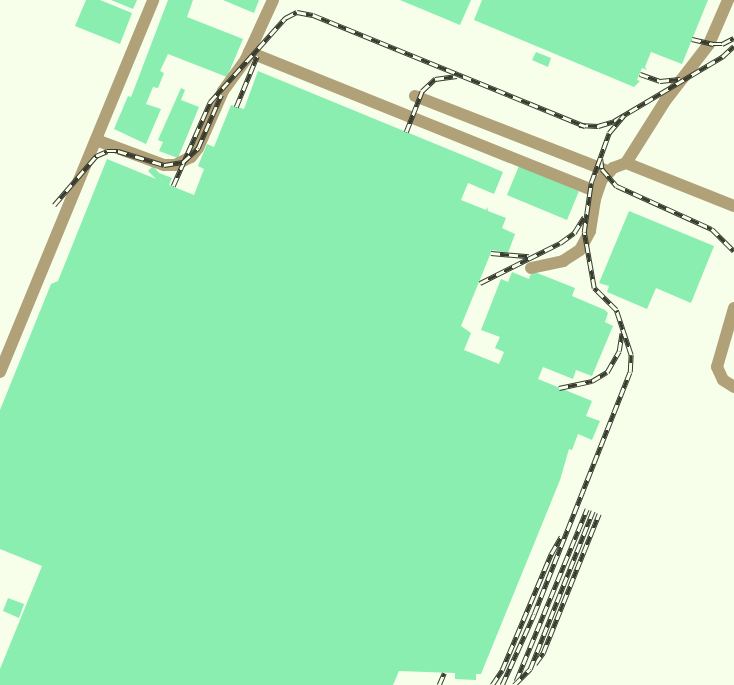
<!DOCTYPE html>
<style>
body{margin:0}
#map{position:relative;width:734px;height:685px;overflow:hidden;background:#f7feea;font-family:Lora,serif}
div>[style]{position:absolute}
.building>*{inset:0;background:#89eeb0}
.minor>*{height:12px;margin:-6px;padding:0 6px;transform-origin:6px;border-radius:6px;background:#b1a179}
.rail>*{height:4.5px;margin-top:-2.25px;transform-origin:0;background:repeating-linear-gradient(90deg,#f7feea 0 9px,#383c2f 0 18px);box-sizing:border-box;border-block:1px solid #383c2f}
span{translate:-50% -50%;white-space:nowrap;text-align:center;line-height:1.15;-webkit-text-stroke:3.5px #f7feea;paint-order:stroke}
</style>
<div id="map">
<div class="building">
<i style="clip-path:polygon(86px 0,100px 0,132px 13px,120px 44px,75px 26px)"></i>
<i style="clip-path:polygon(111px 0,137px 0,133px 9px)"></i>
<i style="clip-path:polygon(168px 0,193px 0,187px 17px,243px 39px,227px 77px,168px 54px,160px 71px,164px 73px,158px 88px,153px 87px,146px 104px,161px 109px,146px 144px,114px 129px,128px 96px,131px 97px,138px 79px)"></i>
<i style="clip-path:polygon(223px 0,259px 0,254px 13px)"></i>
<i style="clip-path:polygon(400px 0,471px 0,460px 25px)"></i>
<i style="clip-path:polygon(482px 0,708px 0,682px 64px,651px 52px,645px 67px,647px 70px,642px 68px,637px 80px,640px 81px,634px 87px,474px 20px)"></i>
<i style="clip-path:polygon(536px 52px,551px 58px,548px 67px,532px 60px)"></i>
<i style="clip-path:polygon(258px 71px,477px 161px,473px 172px,477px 161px,503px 172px,494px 194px,468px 183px,461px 200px,486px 210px,487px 207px,488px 211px,506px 218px,502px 228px,515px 234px,508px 253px,492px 250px,461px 326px,471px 333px,464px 350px,499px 364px,504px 352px,495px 348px,500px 337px,481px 330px,501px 279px,508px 282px,512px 272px,529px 279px,532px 271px,575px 288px,572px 296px,605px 310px,608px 313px,605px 322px,613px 326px,592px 376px,576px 370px,573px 379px,543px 367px,538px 379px,592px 401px,586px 416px,600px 421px,592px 440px,578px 434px,572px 450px,569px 449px,560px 480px,481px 674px,476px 674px,476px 680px,455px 679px,455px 673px,399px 671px,393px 685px,0 685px,0 669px,42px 566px,0 549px,0 410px,51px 284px,58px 281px,107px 159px,156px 179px,148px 171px,153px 166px,159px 173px,172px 178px,169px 185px,194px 195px,204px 169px,198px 166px,207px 144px,214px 147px,231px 105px,244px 109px)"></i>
<i style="clip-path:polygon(181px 88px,185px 90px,181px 100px,199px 107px,178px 158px,159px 151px,163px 142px,158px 140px)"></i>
<i style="clip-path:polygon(519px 166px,579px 191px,567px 220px,507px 195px)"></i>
<i style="clip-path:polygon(629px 211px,714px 246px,691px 303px,656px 288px,647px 309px,607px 292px,609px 286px,599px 283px)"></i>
<i style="clip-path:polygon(8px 598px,24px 604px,19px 618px,3px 611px)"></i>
</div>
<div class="minor">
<i style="left:249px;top:52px;width:375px;rotate:21.9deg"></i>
<i style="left:415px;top:96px;width:209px;rotate:21.3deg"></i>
<i style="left:96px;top:140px;width:72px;rotate:20.2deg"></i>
<i style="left:164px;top:165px;width:11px"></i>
<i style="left:175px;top:165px;width:18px;rotate:-27deg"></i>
<i style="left:191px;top:157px;width:11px;rotate:-52deg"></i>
<i style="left:198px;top:148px;width:62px;rotate:-66.3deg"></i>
<i style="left:223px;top:91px;width:39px;rotate:-54deg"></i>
<i style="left:246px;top:59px;width:65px;rotate:-65.4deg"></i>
<i style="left:626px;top:163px;width:116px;rotate:21.7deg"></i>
<i style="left:531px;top:268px;width:33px;rotate:-12deg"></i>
<i style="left:563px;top:261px;width:20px;rotate:-33deg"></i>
<i style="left:580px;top:250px;width:21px;rotate:-62deg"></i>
<i style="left:590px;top:231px;width:32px;rotate:-81deg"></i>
<i style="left:595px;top:199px;width:21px;rotate:-71deg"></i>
<i style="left:602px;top:179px;width:16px;rotate:-45deg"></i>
<i style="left:613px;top:168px;width:14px;rotate:-21deg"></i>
<i style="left:626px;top:163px;width:73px;rotate:-57.8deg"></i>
<i style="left:665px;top:101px;width:72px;rotate:-52.3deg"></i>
<i style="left:709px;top:44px;width:48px;rotate:-66.6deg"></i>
<i style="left:734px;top:308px;width:61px;rotate:106.1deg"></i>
<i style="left:717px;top:367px;width:14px;rotate:65deg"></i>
<i style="left:723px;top:380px;width:13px;rotate:32deg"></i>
<i style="left:0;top:372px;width:402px;rotate:-67.6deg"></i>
</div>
<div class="rail">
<i style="left:692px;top:39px;width:22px;rotate:13deg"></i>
<i style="left:713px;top:44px;width:9px"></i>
<i style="left:722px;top:44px;width:13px;rotate:-27deg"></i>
<i style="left:640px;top:74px;width:21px;rotate:19deg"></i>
<i style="left:660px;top:81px;width:20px;rotate:-6deg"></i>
<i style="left:236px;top:107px;width:55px;rotate:-67.6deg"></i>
<i style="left:579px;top:125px;width:19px;rotate:3deg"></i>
<i style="left:598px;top:126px;width:17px;rotate:-17deg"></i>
<i style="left:614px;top:121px;width:126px;rotate:-30.7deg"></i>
<i style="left:722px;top:57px;width:16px;rotate:-43deg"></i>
<i style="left:406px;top:132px;width:44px;rotate:-68.7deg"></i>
<i style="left:422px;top:91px;width:18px;rotate:-43deg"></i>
<i style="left:435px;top:79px;width:22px;rotate:-8deg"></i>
<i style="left:601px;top:159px;width:10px;rotate:84deg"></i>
<i style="left:602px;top:169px;width:23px;rotate:49deg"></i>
<i style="left:617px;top:186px;width:104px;rotate:24.4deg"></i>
<i style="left:712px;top:229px;width:31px;rotate:45deg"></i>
<i style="left:173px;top:186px;width:92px;rotate:-66.2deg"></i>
<i style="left:210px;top:102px;width:113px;rotate:-48.2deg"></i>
<i style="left:285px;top:18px;width:13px;rotate:-27deg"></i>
<i style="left:297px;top:12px;width:16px;rotate:11deg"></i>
<i style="left:313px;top:15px;width:294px;rotate:22.2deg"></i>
<i style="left:54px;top:205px;width:65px;rotate:-49.4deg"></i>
<i style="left:96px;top:156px;width:12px;rotate:-24deg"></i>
<i style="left:107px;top:151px;width:11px"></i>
<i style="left:118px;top:151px;width:48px;rotate:16.9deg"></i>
<i style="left:164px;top:165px;width:19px;rotate:-9deg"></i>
<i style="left:183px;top:162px;width:21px;rotate:-43deg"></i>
<i style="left:198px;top:148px;width:58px;rotate:-66.5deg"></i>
<i style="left:491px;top:253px;width:38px;rotate:5deg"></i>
<i style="left:480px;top:283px;width:89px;rotate:-26.6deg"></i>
<i style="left:560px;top:243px;width:17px;rotate:-36deg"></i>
<i style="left:574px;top:233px;width:19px;rotate:-58deg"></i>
<i style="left:559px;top:388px;width:34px;rotate:-12deg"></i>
<i style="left:592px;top:381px;width:17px;rotate:-31deg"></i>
<i style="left:607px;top:372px;width:24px;rotate:-60deg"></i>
<i style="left:619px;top:351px;width:18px;rotate:-81deg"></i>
<i style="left:535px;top:664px;width:14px;rotate:-54deg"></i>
<i style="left:543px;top:653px;width:150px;rotate:-68.1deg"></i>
<i style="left:516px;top:681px;width:186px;rotate:-67.6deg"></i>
<i style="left:439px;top:685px;width:13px;rotate:-67deg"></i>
<i style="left:492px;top:685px;width:18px;rotate:-56deg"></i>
<i style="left:502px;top:670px;width:126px;rotate:-67.1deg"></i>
<i style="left:551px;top:554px;width:20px;rotate:-60deg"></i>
<i style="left:502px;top:685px;width:78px;rotate:-65.7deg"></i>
<i style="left:534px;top:614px;width:260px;rotate:-68.4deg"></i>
<i style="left:630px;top:372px;width:17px;rotate:-87deg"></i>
<i style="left:631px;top:355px;width:47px;rotate:-108.4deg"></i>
<i style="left:616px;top:310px;width:31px;rotate:-135deg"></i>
<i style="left:594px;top:288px;width:57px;rotate:-100.1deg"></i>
<i style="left:584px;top:232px;width:49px;rotate:-81.9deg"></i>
<i style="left:591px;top:183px;width:53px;rotate:-70.2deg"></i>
<i style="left:609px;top:133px;width:23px;rotate:-50deg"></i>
<i style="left:514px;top:685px;width:23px;rotate:-45deg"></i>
<i style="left:530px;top:669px;width:170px;rotate:-68.3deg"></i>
</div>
</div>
